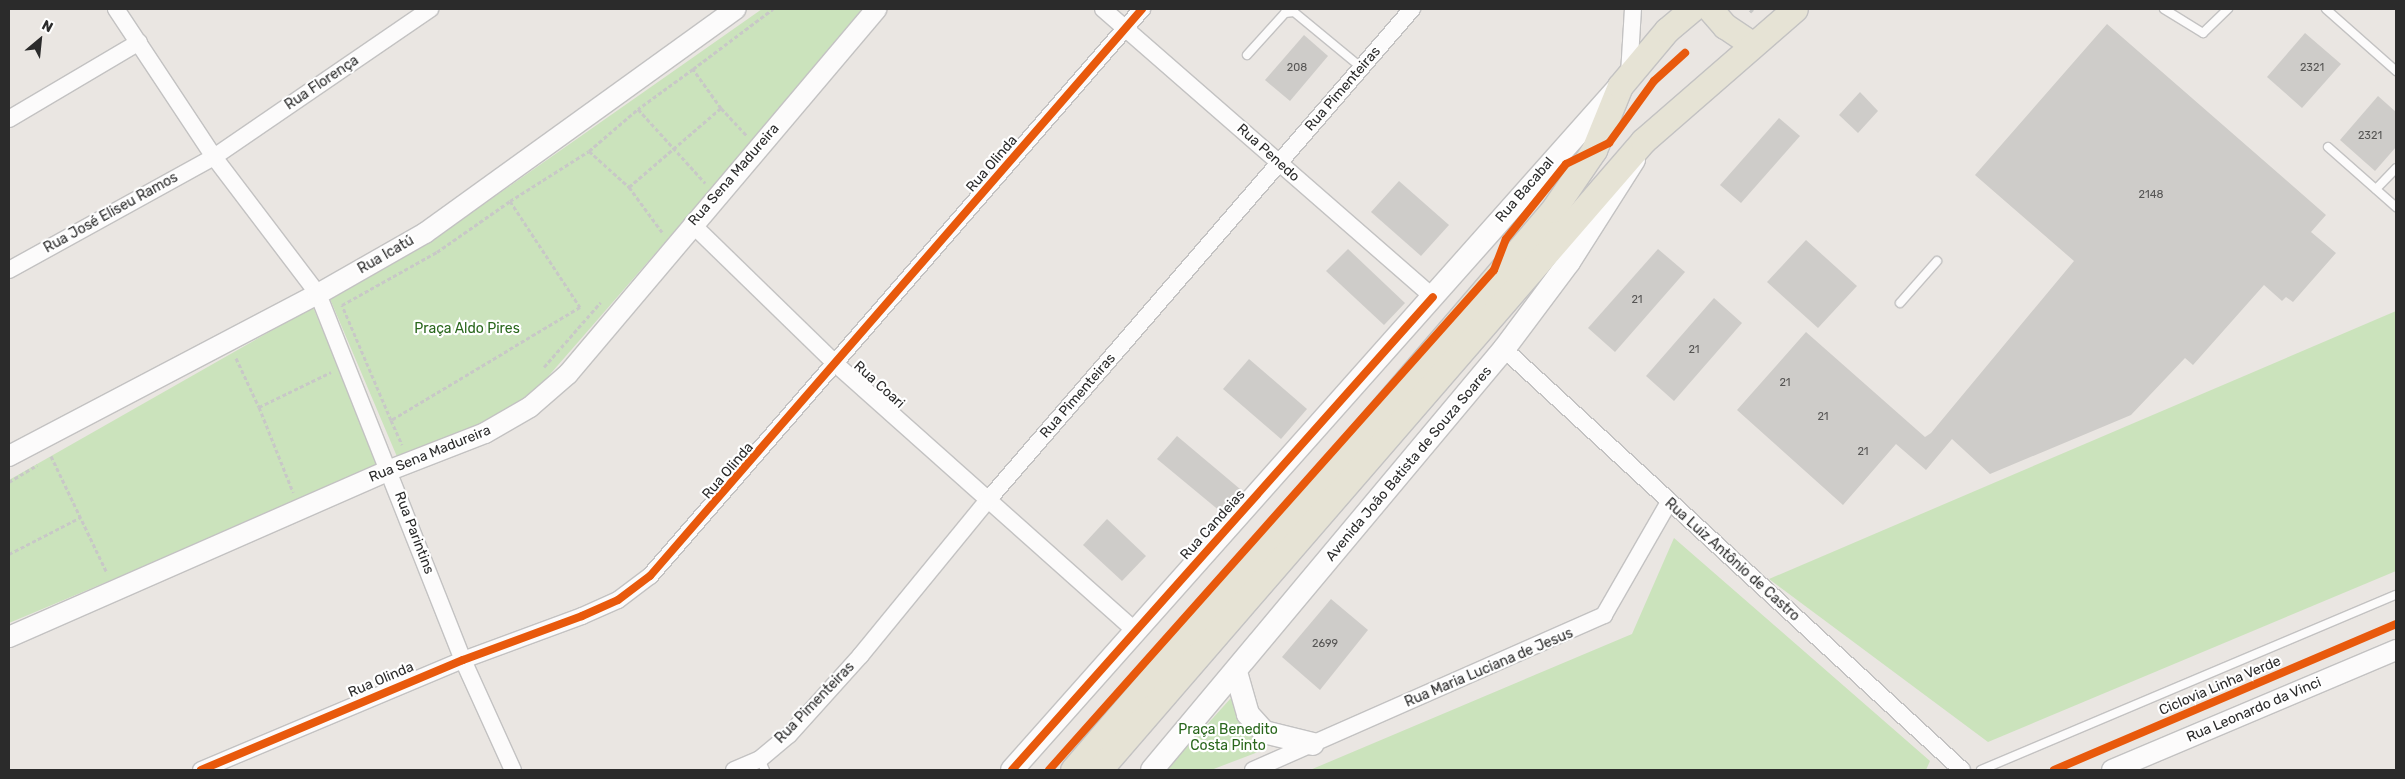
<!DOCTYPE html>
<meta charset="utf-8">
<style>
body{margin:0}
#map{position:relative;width:2405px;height:779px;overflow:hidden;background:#eae6e2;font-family:Rubik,sans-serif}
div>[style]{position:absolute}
.green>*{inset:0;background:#cbe3bc}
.building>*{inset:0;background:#ceccc9}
.path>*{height:3px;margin-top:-1.5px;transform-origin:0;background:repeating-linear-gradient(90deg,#c8c8c7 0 4px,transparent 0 6.5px)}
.roads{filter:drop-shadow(1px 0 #c3c2c2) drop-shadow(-1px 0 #c3c2c2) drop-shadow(0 1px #c3c2c2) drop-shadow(0 -1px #c3c2c2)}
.service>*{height:8px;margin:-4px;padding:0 4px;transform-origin:4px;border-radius:4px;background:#fcfbfb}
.minor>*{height:16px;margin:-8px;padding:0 8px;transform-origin:8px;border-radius:8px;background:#fcfbfb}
.tertiary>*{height:20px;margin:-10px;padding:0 10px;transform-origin:10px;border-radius:10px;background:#fcfbfb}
.secondary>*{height:22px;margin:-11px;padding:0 11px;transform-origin:11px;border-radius:11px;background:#fcfbfb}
.primary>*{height:25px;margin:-12.5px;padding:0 12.5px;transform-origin:12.5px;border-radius:12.5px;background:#e6e3d5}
.cycleway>*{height:8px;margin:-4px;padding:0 4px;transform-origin:4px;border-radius:4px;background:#e8590c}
span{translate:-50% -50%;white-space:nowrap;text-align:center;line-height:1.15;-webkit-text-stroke:4.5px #fff;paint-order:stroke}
.number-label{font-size:11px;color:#565554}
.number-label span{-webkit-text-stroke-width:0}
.street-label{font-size:14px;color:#2b2b2b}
.park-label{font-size:14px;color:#2a671d}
.frame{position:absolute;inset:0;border:10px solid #2b2b2b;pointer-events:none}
.north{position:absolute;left:15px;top:15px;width:50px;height:50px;-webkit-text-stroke:4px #fff;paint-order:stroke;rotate:28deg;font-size:14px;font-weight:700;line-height:20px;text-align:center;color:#2b2b2b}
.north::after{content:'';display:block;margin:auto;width:18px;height:22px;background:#2b2b2b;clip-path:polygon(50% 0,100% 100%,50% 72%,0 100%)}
</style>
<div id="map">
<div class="green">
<i style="clip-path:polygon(762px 9px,868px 9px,525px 403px,482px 427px,398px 459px,330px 299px,430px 242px)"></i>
<i style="clip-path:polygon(313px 307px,380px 467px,9px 623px,9px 480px)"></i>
<i style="clip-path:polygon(2396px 311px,2396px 571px,1988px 742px,1769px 579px)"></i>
<i style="clip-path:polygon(1674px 538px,1930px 761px,1926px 770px,1310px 770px,1632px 634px)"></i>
<i style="clip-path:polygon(1231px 698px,1266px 749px,1211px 770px,1166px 770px)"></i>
</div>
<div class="building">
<i style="clip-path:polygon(2107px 24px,2326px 215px,2311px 232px,2336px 253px,2293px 302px,2286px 297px,2282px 301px,2264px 285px,2193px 365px,2185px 358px,2131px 415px,1990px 474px,1952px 439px,1926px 470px,1896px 444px,1843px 505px,1737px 410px,1806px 332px,1925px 437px,1931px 433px,2074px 261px,1975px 175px)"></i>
<i style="clip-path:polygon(2305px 33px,2341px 64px,2302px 108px,2267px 77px)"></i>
<i style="clip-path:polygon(1304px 35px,1328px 56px,1290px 101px,1265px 80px)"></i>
<i style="clip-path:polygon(1860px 92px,1878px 111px,1858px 133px,1839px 115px)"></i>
<i style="clip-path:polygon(2378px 96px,2396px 112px,2396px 147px,2375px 171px,2340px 140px)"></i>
<i style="clip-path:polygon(1779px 118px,1800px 136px,1741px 203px,1720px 185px)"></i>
<i style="clip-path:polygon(1399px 181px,1449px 225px,1421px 256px,1371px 212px)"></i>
<i style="clip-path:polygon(1806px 240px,1857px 286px,1818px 328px,1767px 282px)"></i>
<i style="clip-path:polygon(1348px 249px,1405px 303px,1384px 325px,1326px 271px)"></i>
<i style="clip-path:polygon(1658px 249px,1685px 272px,1615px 352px,1588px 328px)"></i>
<i style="clip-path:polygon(1714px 298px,1742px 323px,1674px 401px,1646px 376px)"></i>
<i style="clip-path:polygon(1249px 359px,1307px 409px,1281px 439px,1223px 389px)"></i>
<i style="clip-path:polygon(1177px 436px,1240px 489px,1221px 512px,1157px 459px)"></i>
<i style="clip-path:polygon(1107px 519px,1146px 556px,1122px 581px,1083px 545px)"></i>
<i style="clip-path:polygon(1331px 599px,1368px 630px,1320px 690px,1282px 657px)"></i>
</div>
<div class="path">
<i style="left:1750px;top:12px;width:4px;rotate:-45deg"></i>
<i style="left:693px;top:69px;width:100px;rotate:-36.9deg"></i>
<i style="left:721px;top:108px;width:37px;rotate:47deg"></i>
<i style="left:589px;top:151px;width:54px;rotate:42deg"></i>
<i style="left:629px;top:187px;width:121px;rotate:-40.7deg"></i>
<i style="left:721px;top:108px;width:48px;rotate:-125.7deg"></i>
<i style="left:693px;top:69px;width:68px;rotate:144deg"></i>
<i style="left:629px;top:187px;width:56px;rotate:53.7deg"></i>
<i style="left:510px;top:201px;width:93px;rotate:-32.3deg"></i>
<i style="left:589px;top:151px;width:65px;rotate:-40.6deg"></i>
<i style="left:638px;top:109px;width:100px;rotate:47.8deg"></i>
<i style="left:510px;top:201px;width:127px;rotate:56.6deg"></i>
<i style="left:580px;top:307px;width:220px;rotate:149.1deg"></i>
<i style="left:391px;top:420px;width:125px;rotate:-113.1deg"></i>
<i style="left:342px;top:305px;width:109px;rotate:-29.2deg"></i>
<i style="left:437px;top:252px;width:89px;rotate:-34.9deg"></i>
<i style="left:236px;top:358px;width:54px;rotate:64.9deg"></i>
<i style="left:259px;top:407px;width:80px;rotate:-25.9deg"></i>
<i style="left:544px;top:367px;width:86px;rotate:-48.8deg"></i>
<i style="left:259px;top:407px;width:92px;rotate:68.2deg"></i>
<i style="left:391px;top:420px;width:27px;rotate:66deg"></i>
<i style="left:51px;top:456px;width:130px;rotate:64.4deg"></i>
<i style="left:9px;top:482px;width:33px;rotate:-31deg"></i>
<i style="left:9px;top:554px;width:81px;rotate:-27.2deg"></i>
</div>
<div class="roads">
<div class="service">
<i style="left:2164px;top:9px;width:46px;rotate:31.6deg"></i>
<i style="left:2203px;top:33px;width:35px;rotate:-44deg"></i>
<i style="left:2326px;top:9px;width:94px;rotate:41.5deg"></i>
<i style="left:1247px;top:55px;width:57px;rotate:-47.9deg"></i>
<i style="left:1285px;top:13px;width:9px;rotate:-6deg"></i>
<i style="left:1294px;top:12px;width:88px;rotate:39.5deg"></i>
<i style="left:2328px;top:147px;width:91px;rotate:41.4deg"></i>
<i style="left:2376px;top:189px;width:29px;rotate:-46deg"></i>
<i style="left:1900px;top:303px;width:56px;rotate:-48.6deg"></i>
<i style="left:760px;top:759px;width:12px;rotate:66deg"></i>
<i style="left:1981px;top:770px;width:450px;rotate:-22.9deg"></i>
</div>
<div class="minor">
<i style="left:116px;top:9px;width:178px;rotate:56.5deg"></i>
<i style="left:214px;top:157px;width:172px;rotate:52.8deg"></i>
<i style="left:318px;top:294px;width:394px;rotate:68.4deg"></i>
<i style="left:463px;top:660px;width:121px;rotate:65.6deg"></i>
<i style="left:1103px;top:9px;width:438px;rotate:41.1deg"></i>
<i style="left:1629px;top:74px;width:65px;rotate:-86.5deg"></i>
<i style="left:9px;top:119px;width:151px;rotate:-30.6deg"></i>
<i style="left:692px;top:224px;width:202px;rotate:44.2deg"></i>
<i style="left:837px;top:365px;width:400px;rotate:41.7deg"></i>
<i style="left:9px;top:270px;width:234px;rotate:-28.9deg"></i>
<i style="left:214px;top:157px;width:262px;rotate:-34.4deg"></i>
<i style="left:1504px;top:349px;width:622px;rotate:42.59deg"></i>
<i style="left:201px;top:770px;width:284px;rotate:-22.8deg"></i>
<i style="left:463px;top:660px;width:127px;rotate:-20.3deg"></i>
<i style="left:582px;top:616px;width:39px;rotate:-24deg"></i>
<i style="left:618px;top:600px;width:40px;rotate:-37deg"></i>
<i style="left:650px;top:576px;width:751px;rotate:-49.05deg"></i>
<i style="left:734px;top:770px;width:28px;rotate:-23deg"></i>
<i style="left:760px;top:759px;width:38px;rotate:-40deg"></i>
<i style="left:789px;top:735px;width:108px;rotate:-48deg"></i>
<i style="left:861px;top:655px;width:200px;rotate:-50.7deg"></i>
<i style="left:988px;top:500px;width:649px;rotate:-49.19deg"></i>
<i style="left:1253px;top:770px;width:384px;rotate:-23.8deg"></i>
<i style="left:1604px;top:615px;width:130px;rotate:-60.1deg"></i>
</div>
<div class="tertiary">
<i style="left:9px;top:456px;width:349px;rotate:-27.7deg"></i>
<i style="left:318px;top:294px;width:123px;rotate:-29.7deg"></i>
<i style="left:425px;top:233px;width:383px;rotate:-35.8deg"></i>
<i style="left:9px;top:637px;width:416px;rotate:-23.7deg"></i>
<i style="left:390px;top:470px;width:102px;rotate:-21.3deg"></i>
<i style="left:485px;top:433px;width:52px;rotate:-30deg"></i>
<i style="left:530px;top:407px;width:50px;rotate:-41deg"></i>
<i style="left:568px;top:374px;width:478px;rotate:-49.8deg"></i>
<i style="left:2112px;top:770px;width:308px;rotate:-22.9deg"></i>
</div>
<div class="secondary">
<i style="left:1236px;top:672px;width:44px;rotate:74.1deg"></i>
<i style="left:1248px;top:714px;width:24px;rotate:48deg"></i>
<i style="left:1264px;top:732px;width:50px;rotate:13.8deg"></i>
<i style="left:1012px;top:770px;width:911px;rotate:-48.38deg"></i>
<i style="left:1152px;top:770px;width:549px;rotate:-50.1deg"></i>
<i style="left:1504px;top:349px;width:109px;rotate:-53.2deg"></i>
<i style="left:1569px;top:262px;width:121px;rotate:-57.5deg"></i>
</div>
<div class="primary">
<i style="left:1710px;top:9px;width:23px;rotate:49deg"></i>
<i style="left:1725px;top:26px;width:32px;rotate:34deg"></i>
<i style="left:1073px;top:770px;width:738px;rotate:-49.4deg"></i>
<i style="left:1553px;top:210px;width:73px;rotate:-55.7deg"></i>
<i style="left:1594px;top:150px;width:69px;rotate:-67.9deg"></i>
<i style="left:1620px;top:86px;width:73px;rotate:-50deg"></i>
<i style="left:1667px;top:30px;width:33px;rotate:-40deg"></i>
<i style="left:1099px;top:770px;width:832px;rotate:-49.14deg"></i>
<i style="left:1643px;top:141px;width:201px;rotate:-41deg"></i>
</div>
</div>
<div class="cycleway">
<i style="left:201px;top:770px;width:284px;rotate:-22.8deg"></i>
<i style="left:463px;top:660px;width:127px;rotate:-20.3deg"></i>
<i style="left:582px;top:616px;width:39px;rotate:-24deg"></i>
<i style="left:618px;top:600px;width:40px;rotate:-37deg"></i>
<i style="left:650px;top:576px;width:751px;rotate:-49.05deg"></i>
<i style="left:1012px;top:770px;width:633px;rotate:-48.33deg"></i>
<i style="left:1049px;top:770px;width:669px;rotate:-48.33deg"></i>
<i style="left:1494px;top:270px;width:33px;rotate:-69deg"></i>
<i style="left:1506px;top:239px;width:96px;rotate:-51.3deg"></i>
<i style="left:1566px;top:164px;width:48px;rotate:-26deg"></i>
<i style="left:1609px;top:143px;width:77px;rotate:-54deg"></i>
<i style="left:1654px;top:81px;width:42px;rotate:-42.1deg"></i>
<i style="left:2054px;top:770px;width:372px;rotate:-23.1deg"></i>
</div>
<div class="number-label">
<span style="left:1297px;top:68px">208</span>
<span style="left:2312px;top:68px">2321</span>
<span style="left:2370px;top:136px">2321</span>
<span style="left:2151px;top:195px">2148</span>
<span style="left:1637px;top:300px">21</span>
<span style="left:1694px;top:350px">21</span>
<span style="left:1785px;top:383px">21</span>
<span style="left:1823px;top:417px">21</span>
<span style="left:1863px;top:452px">21</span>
<span style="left:1325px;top:644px">2699</span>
</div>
<div class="street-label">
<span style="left:322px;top:83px;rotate:-34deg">Rua Florença</span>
<span style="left:1343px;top:89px;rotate:-49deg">Rua Pimenteiras</span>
<span style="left:1268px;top:153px;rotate:42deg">Rua Penedo</span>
<span style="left:992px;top:164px;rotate:-49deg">Rua Olinda</span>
<span style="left:734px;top:175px;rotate:-49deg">Rua Sena Madureira</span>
<span style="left:1525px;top:190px;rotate:-49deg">Rua Bacabal</span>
<span style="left:111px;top:213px;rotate:-29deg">Rua José Eliseu Ramos</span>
<span style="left:386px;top:255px;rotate:-30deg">Rua Icatú</span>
<span style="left:879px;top:385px;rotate:42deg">Rua Coari</span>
<span style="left:1078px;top:396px;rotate:-49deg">Rua Pimenteiras</span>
<span style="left:430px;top:454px;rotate:-22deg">Rua Sena Madureira</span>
<span style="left:1409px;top:464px;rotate:-50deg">Avenida João Batista de Souza Soares</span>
<span style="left:728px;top:471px;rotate:-49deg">Rua Olinda</span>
<span style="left:1213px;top:525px;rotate:-48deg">Rua Candeias</span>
<span style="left:414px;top:533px;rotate:69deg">Rua Parintins</span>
<span style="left:1732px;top:560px;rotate:42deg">Rua Luiz Antônio de Castro</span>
<span style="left:1489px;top:668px;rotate:-23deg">Rua Maria Luciana de Jesus</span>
<span style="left:381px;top:680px;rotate:-23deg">Rua Olinda</span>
<span style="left:2220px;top:686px;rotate:-23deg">Ciclovia Linha Verde</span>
<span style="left:815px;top:703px;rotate:-46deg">Rua Pimenteiras</span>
<span style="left:2254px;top:710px;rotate:-23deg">Rua Leonardo da Vinci</span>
</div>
<div class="park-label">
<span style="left:467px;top:329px">Praça Aldo Pires</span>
<span style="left:1228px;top:738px">Praça Benedito<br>Costa Pinto</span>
</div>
<div class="frame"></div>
<div class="north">N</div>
</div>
